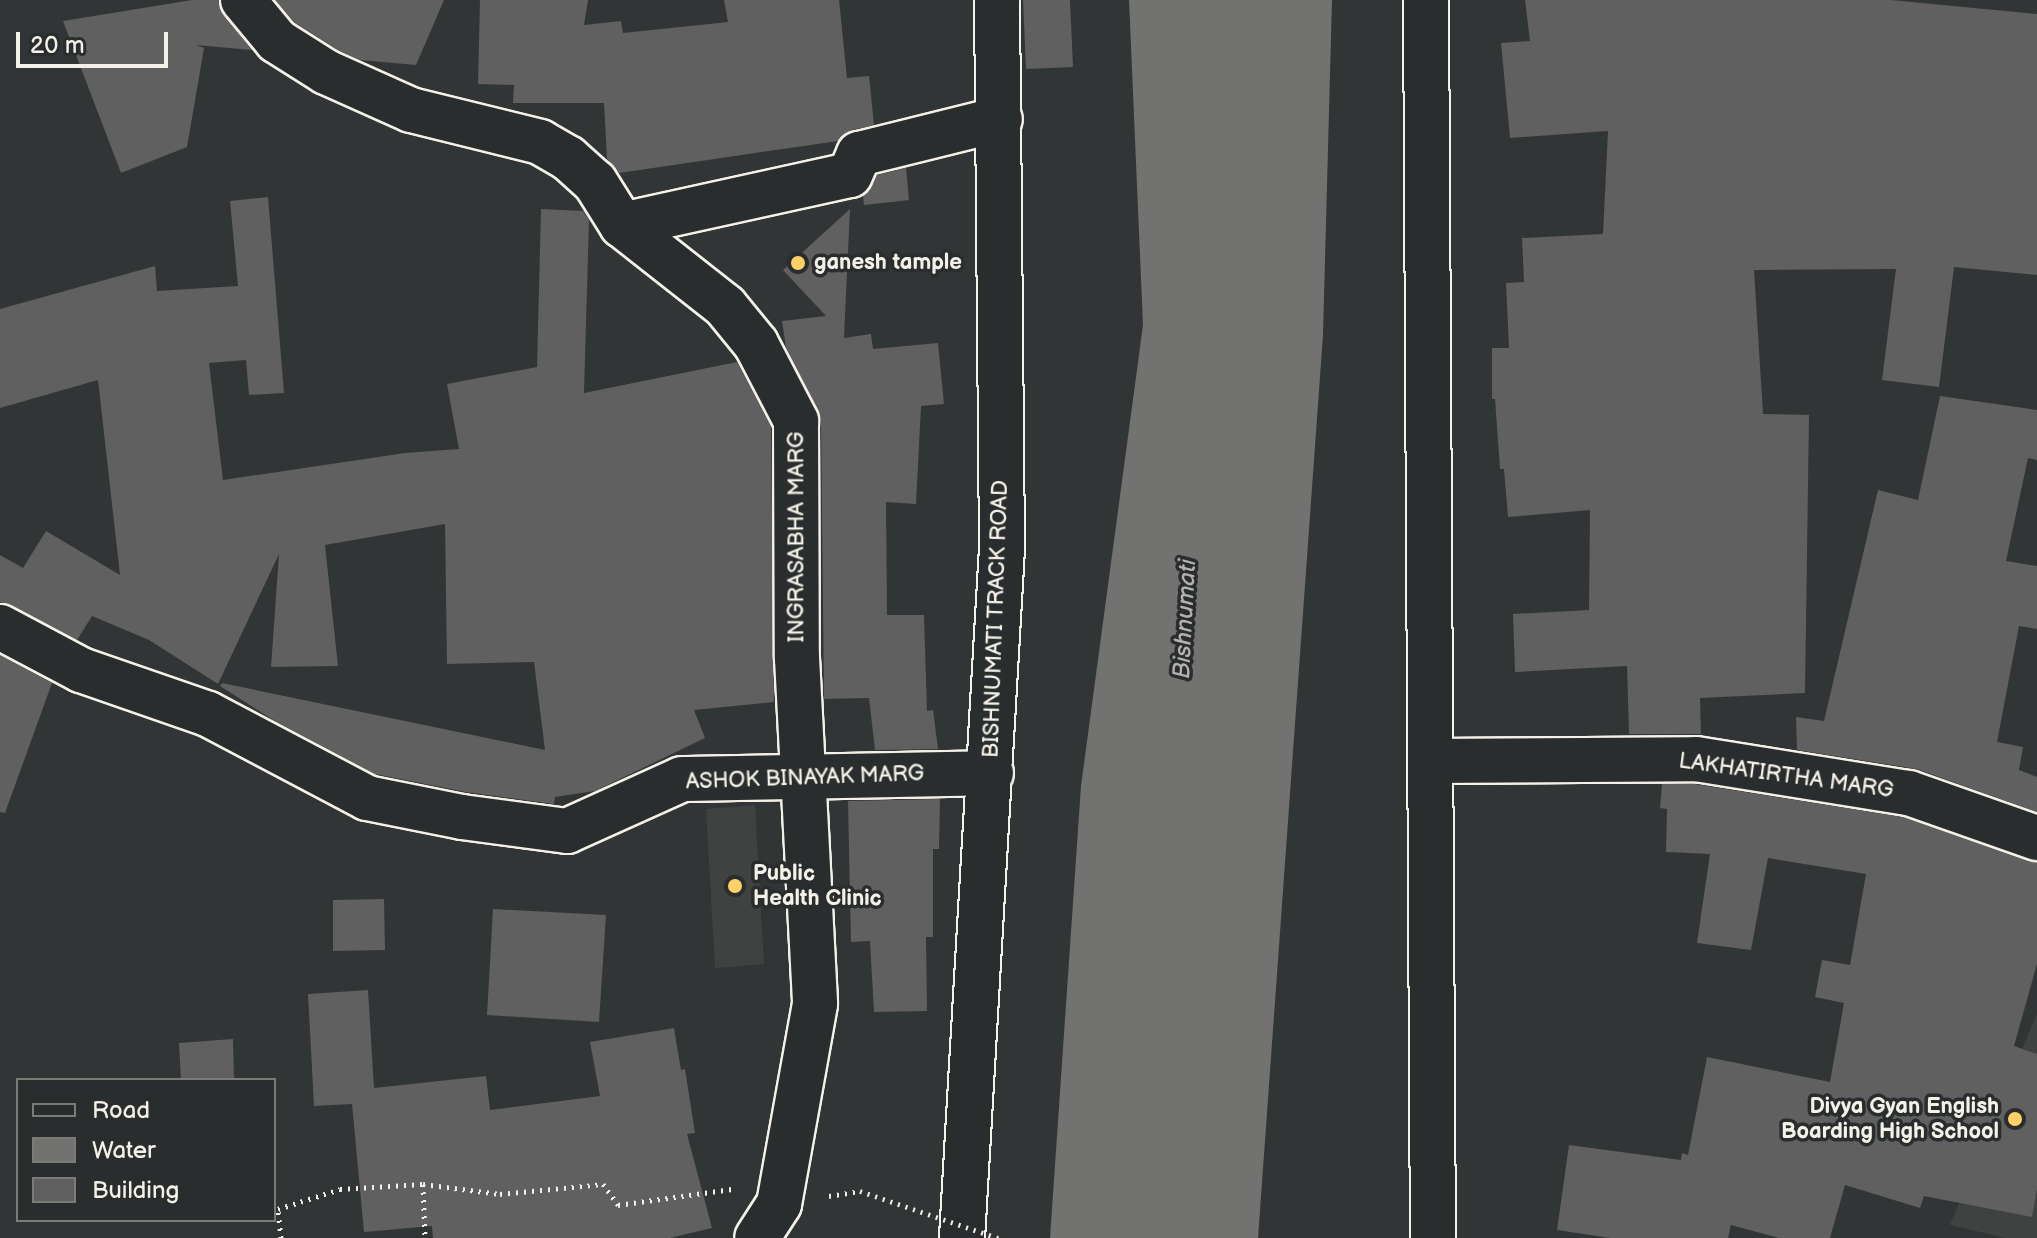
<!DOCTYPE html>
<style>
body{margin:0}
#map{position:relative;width:2037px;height:1238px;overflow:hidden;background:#323535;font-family:"Balsamiq Sans",sans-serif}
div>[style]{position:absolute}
.built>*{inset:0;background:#404242}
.water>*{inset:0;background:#727370}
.building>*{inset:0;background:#5f605f}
.path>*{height:5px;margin-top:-2.5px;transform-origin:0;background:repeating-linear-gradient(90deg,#f4f1e8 0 2px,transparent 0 8px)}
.roads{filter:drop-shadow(2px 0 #f4f1e8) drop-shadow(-2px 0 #f4f1e8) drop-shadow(0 2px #f4f1e8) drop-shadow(0 -2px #f4f1e8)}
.minor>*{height:44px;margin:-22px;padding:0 22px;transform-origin:22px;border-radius:22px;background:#2a2d2e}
.major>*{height:44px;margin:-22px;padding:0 22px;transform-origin:22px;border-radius:22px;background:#2a2d2e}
.path-bridge>*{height:5px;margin-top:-2.5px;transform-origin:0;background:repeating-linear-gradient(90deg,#f4f1e8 0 2px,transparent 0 8px)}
.dots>*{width:22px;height:22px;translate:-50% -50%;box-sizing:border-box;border:4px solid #2a2d2e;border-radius:50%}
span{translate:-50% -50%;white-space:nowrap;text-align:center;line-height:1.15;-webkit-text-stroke:7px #2a2d2e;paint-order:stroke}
.poi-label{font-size:22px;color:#f4f1e8;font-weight:700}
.left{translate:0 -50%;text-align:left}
.right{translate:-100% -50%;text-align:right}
.street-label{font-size:22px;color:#f4f1e8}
.water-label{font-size:24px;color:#b3b2ac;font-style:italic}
.legend{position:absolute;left:16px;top:1078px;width:260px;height:144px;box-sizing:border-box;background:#2a2d2e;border:2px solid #7b7b78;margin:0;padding:10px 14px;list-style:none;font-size:24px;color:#f4f1e8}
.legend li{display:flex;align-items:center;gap:16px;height:40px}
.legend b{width:40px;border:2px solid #7b7b78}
.scale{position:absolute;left:16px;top:32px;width:152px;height:36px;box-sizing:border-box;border:4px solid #f4f1e8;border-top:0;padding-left:10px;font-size:24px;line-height:28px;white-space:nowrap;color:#f4f1e8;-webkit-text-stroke:6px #2a2d2e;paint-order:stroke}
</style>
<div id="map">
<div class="built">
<i style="clip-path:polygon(755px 805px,764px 964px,715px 968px,706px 809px)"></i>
<i style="clip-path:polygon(2037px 1013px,2037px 1238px,2006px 1238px,1950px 1225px)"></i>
</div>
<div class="water">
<i style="clip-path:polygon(1129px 0,1332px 0,1323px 335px,1258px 1238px,1050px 1238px,1081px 786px,1143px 325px)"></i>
</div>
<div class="building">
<i style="clip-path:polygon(192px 0,219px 0,224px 16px,252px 50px,196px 45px,204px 48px,187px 147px,121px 173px,63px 21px)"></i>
<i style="clip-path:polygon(275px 0,444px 0,416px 65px,360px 60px,338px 50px,294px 22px)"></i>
<i style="clip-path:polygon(480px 0,588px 0,584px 25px,621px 21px,623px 33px,728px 22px,724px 0,839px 0,847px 78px,869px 76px,874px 125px,852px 130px,838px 141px,619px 173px,607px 159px,604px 103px,513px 103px,514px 85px,478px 84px)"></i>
<i style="clip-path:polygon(1023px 0,1070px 0,1073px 67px,1026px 69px)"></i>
<i style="clip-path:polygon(1525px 0,1891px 0,2037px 14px,2037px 275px,1954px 267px,1939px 387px,1882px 380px,1896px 269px,1754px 270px,1763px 414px,1809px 415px,1805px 693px,1700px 698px,1701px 734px,1629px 734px,1627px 666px,1515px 672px,1513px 614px,1589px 610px,1590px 510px,1508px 517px,1504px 469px,1500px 469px,1495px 399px,1492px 399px,1492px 348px,1509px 348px,1506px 283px,1524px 282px,1522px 238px,1603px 234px,1608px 131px,1510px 138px,1501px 43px,1530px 41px)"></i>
<i style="clip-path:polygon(906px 168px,909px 200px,864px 205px,863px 196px,877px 175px)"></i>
<i style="clip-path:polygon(268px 197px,284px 393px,249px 395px,246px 360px,209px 363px,223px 480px,405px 453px,459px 449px,447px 384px,537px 367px,541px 209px,583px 211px,589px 220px,584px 393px,737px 362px,771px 427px,774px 702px,694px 710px,705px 738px,595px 791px,555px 797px,554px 804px,466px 792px,375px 774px,275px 721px,220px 686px,222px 683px,545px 750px,534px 662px,447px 664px,445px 524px,325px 545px,338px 666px,271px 667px,279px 554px,218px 684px,149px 640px,92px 616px,77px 640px,0 602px,0 555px,23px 568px,46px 531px,120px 575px,98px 380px,0 408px,0 309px,155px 266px,157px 291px,238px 286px,230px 201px)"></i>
<i style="clip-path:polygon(850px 209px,844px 338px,871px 334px,873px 349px,938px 343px,944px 404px,921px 406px,916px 504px,886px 502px,887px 615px,924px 615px,927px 711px,933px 710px,938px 749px,875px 750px,869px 698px,824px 699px,821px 421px,786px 347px,782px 321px,826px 316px,783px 270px)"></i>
<i style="clip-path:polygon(1940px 396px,2037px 410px,2037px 460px,2028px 458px,2006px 561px,2037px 566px,2037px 629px,2019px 626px,1997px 742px,2023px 747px,2019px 770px,2037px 777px,2037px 812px,1917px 769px,1797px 750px,1796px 717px,1824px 721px,1878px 490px,1918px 500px)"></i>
<i style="clip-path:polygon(0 655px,52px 683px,5px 813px,0 812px)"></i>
<i style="clip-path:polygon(1662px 784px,1694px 784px,1903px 817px,2037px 862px,2037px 964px,2014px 1046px,2037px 1054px,2037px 1189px,2032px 1217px,1924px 1196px,1920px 1208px,1845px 1185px,1830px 1238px,1779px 1238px,1731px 1225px,1728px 1238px,1610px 1238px,1557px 1230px,1569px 1145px,1681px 1160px,1682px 1153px,1688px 1155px,1707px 1057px,1830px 1082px,1844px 1003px,1815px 997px,1822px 960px,1850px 965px,1866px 874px,1768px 858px,1751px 950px,1697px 943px,1710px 854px,1666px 852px,1667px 809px,1660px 808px)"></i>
<i style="clip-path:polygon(940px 799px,939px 849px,933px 849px,933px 937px,926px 937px,927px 1011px,874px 1012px,870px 941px,851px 942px,848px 801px)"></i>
<i style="clip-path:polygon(384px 899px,385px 950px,333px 951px,333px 900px)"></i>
<i style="clip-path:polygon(493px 909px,606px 915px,599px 1022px,487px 1015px)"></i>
<i style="clip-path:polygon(368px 990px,374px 1088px,486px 1076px,490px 1110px,600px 1096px,590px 1042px,674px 1028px,681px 1070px,685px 1069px,695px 1133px,687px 1134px,712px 1228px,670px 1238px,433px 1238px,432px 1226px,364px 1232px,352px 1104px,314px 1106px,308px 994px)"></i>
<i style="clip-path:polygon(233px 1039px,234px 1080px,181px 1080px,179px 1043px)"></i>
</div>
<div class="path">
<i style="left:423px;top:1184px;width:54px;rotate:87.9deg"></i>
<i style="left:829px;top:1196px;width:31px;rotate:-9deg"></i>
<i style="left:281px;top:1238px;width:29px;rotate:-96deg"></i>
<i style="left:278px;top:1209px;width:65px;rotate:-17.9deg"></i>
<i style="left:340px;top:1189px;width:83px;rotate:-3.4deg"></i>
<i style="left:423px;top:1184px;width:78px;rotate:7.4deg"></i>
<i style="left:500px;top:1194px;width:103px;rotate:-5.5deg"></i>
<i style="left:603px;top:1184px;width:26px;rotate:54deg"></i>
<i style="left:618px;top:1205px;width:115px;rotate:-8deg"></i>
</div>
<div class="roads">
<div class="minor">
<i style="left:243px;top:0;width:53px;rotate:50.3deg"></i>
<i style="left:277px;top:41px;width:58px;rotate:32.3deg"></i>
<i style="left:326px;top:72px;width:93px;rotate:24.1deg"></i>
<i style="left:411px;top:110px;width:133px;rotate:13.9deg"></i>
<i style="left:540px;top:142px;width:32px;rotate:30deg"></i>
<i style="left:568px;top:158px;width:36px;rotate:42deg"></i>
<i style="left:595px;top:182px;width:51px;rotate:57.9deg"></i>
<i style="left:622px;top:225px;width:233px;rotate:-12.4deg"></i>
<i style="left:850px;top:175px;width:23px;rotate:-67deg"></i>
<i style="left:859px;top:154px;width:145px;rotate:-13.9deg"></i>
<i style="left:622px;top:225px;width:131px;rotate:38.2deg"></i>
<i style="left:725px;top:306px;width:49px;rotate:50.8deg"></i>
<i style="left:756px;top:344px;width:87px;rotate:62.5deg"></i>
<i style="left:796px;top:421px;width:237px;rotate:89.8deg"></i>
<i style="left:797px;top:658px;width:346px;rotate:87deg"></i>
<i style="left:815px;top:1004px;width:203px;rotate:100.2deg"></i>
<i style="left:779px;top:1204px;width:40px;rotate:122.9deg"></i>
<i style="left:0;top:627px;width:92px;rotate:28deg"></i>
<i style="left:81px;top:670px;width:134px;rotate:19.1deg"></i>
<i style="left:208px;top:714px;width:180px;rotate:27.8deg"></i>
<i style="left:367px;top:798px;width:97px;rotate:11.3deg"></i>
<i style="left:462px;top:817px;width:106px;rotate:7.6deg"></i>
<i style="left:567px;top:831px;width:126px;rotate:-24.3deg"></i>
<i style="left:682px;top:779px;width:309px;rotate:-1.1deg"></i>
<i style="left:1432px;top:761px;width:264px;rotate:-0.4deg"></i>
<i style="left:1696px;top:759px;width:216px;rotate:9.1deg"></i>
<i style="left:1909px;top:793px;width:136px;rotate:19.4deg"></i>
</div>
<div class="major">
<i style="left:1426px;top:0;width:1238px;rotate:89.68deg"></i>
<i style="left:962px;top:1238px;width:690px;rotate:-86.68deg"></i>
<i style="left:1002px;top:549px;width:549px;rotate:-90.52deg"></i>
</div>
</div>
<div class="path-bridge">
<i style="left:860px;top:1191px;width:146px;rotate:18.8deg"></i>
</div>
<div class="dots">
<i style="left:798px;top:263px;background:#ffd166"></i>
<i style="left:735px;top:886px;background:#ffd166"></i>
<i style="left:2015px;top:1119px;background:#ffd166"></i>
</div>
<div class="poi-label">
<span class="left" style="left:814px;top:263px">ganesh tample</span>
<span class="left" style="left:753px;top:886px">Public<br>Health Clinic</span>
<span class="right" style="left:1999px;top:1119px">Divya Gyan English<br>Boarding High School</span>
</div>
<div class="street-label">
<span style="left:797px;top:537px;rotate:-90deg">INGRASABHA MARG</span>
<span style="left:996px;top:619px;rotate:-88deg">BISHNUMATI TRACK ROAD</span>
<span style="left:1786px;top:776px;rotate:8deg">LAKHATIRTHA MARG</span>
<span style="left:805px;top:778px;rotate:-2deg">ASHOK BINAYAK MARG</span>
</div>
<div class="water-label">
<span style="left:1185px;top:619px;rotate:-87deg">Bishnumati</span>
</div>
<ul class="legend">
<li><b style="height:10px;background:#2a2d2e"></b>Road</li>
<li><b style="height:22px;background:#727370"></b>Water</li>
<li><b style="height:22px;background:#5f605f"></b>Building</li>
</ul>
<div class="scale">20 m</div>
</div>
